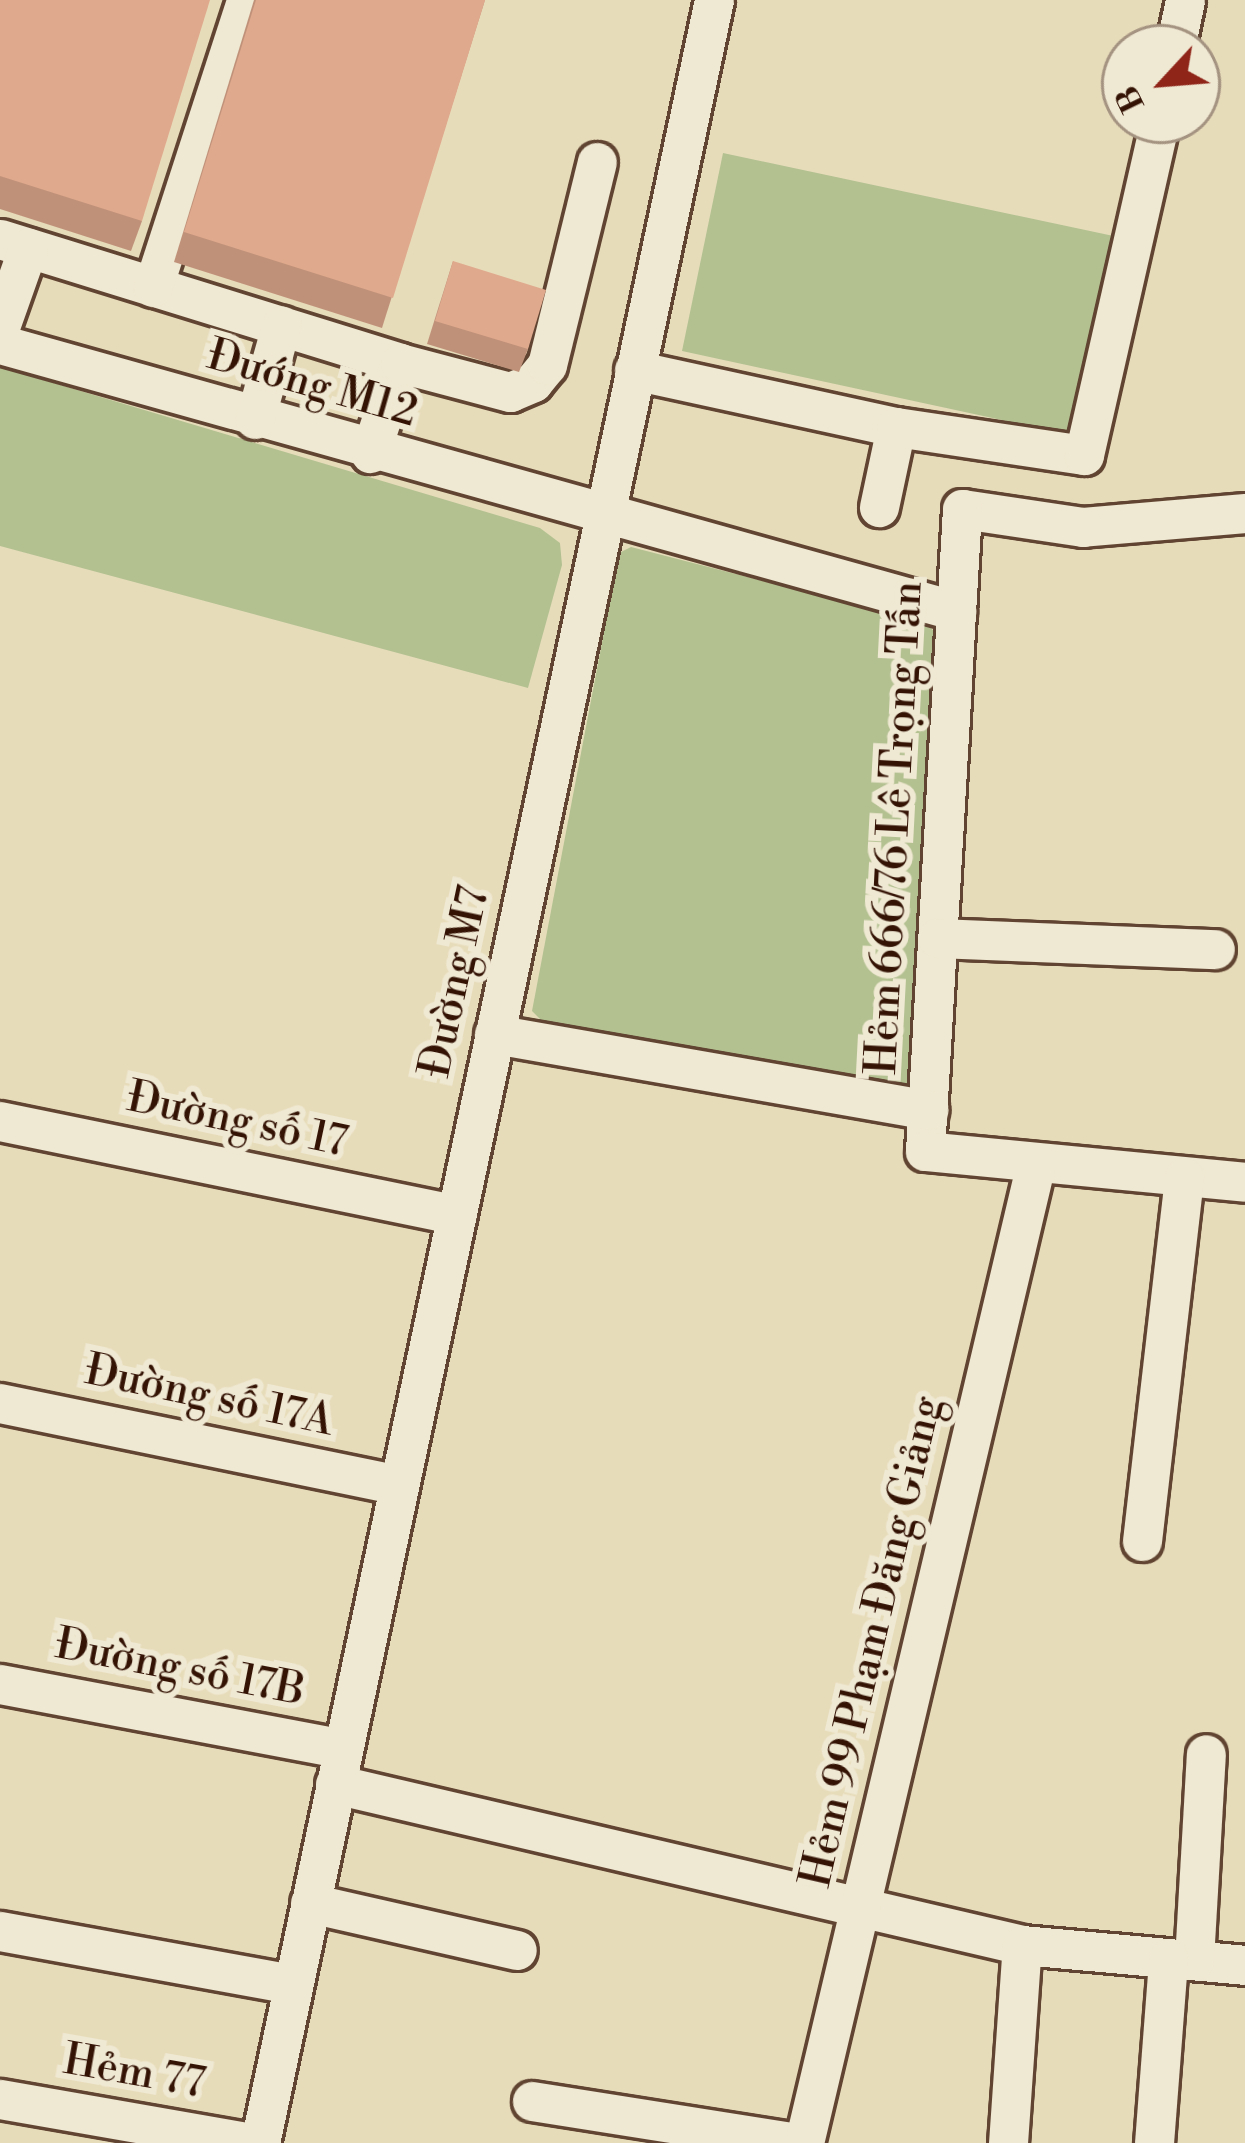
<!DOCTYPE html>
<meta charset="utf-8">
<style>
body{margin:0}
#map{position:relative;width:1245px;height:2143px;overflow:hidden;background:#e7dcba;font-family:"Libre Bodoni",serif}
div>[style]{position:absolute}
.green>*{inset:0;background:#b3c191}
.roads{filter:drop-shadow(3px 0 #614532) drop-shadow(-3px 0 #614532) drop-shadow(0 3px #614532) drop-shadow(0 -3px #614532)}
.minor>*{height:39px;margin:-19.5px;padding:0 19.5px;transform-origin:19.5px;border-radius:19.5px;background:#efe8d2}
.wall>*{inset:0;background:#c09179}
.building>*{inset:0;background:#dfa98d}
span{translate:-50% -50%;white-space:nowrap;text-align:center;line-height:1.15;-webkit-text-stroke:12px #efe8d2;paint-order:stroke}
.street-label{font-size:42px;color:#341305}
.north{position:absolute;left:1101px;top:24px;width:120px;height:120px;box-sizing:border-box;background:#efe8d2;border:3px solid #a49380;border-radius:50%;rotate:244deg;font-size:33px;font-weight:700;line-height:48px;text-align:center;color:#341305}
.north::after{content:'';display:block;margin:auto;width:42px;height:54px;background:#8f2418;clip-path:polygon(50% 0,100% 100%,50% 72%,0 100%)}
</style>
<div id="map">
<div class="green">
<i style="clip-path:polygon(723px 153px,1123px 238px,1081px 437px,682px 351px)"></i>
<i style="clip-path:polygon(0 367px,540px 528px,560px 543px,562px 565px,528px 688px,0 546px)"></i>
<i style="clip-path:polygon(631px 547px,927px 623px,941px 640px,917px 1092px,548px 1027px,532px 1011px,619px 553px)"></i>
</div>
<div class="roads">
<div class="minor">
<i style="left:1175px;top:48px;width:49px;rotate:-78.2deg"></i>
<i style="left:0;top:239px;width:419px;rotate:17.2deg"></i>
<i style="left:400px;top:363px;width:95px;rotate:108.4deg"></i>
<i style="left:153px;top:287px;width:302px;rotate:-72deg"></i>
<i style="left:0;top:327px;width:84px;rotate:-70.5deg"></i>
<i style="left:0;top:344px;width:993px;rotate:15.6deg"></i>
<i style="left:400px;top:363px;width:114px;rotate:14.8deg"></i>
<i style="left:510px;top:392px;width:25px;rotate:-23deg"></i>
<i style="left:533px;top:382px;width:22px;rotate:-51deg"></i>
<i style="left:547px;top:365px;width:209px;rotate:-76.2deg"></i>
<i style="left:634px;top:370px;width:268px;rotate:12.3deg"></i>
<i style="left:896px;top:427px;width:82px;rotate:102deg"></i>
<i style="left:255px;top:419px;width:97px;rotate:-74.4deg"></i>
<i style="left:896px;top:427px;width:190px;rotate:8.5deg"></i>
<i style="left:1084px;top:455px;width:344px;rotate:-77.2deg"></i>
<i style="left:1245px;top:513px;width:163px;rotate:175.1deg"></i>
<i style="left:1083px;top:527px;width:122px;rotate:-171.5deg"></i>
<i style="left:962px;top:509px;width:643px;rotate:93.3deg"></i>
<i style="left:925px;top:1151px;width:321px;rotate:5.5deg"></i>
<i style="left:938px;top:938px;width:277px;rotate:2.3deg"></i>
<i style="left:494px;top:1034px;width:441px;rotate:9.9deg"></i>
<i style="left:0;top:1121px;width:466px;rotate:11.6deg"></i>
<i style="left:0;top:1403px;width:406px;rotate:11.6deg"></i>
<i style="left:1142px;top:1541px;width:366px;rotate:-83.4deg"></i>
<i style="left:0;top:1684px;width:349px;rotate:10.7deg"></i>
<i style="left:335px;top:1784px;width:706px;rotate:13.19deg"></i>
<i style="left:1022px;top:1945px;width:224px;rotate:5.1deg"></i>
<i style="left:310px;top:1903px;width:212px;rotate:12.8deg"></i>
<i style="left:0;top:1931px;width:298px;rotate:10.3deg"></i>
<i style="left:1194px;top:1960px;width:206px;rotate:-86.7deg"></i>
<i style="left:0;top:2099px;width:255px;rotate:9.9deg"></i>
<i style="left:532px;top:2101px;width:267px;rotate:9deg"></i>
<i style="left:260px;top:2143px;width:2191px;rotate:-78.04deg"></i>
<i style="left:804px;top:2143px;width:1007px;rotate:-76.68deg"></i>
<i style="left:1008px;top:2143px;width:198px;rotate:-86deg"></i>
<i style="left:1154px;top:2143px;width:185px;rotate:-85.6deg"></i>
</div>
</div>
<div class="wall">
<i style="clip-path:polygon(0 0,142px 221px,131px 251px,0 209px)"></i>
<i style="clip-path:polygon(254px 0,485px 0,382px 328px,174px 262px)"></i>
<i style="clip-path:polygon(453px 261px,528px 349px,519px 372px,427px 344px)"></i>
</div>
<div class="building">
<i style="clip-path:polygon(0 0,210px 0,142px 221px,0 176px)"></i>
<i style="clip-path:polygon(256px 0,485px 0,393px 298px,184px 232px)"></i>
<i style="clip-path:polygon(453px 261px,546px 290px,528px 349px,435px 321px)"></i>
</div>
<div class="street-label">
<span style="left:312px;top:385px;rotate:16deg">Đướng M12</span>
<span style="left:896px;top:828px;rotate:-87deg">Hẻm 666/76 Lê Trọng Tấn</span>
<span style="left:456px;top:982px;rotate:-78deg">Đường M7</span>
<span style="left:237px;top:1121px;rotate:12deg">Đường số 17</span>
<span style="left:209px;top:1397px;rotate:12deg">Đường số 17A</span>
<span style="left:873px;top:1642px;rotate:-77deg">Hẻm 99 Phạm Đăng Giảng</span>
<span style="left:180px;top:1669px;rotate:11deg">Đường số 17B</span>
<span style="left:134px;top:2073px;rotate:10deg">Hẻm 77</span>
</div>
<div class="north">B</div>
</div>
